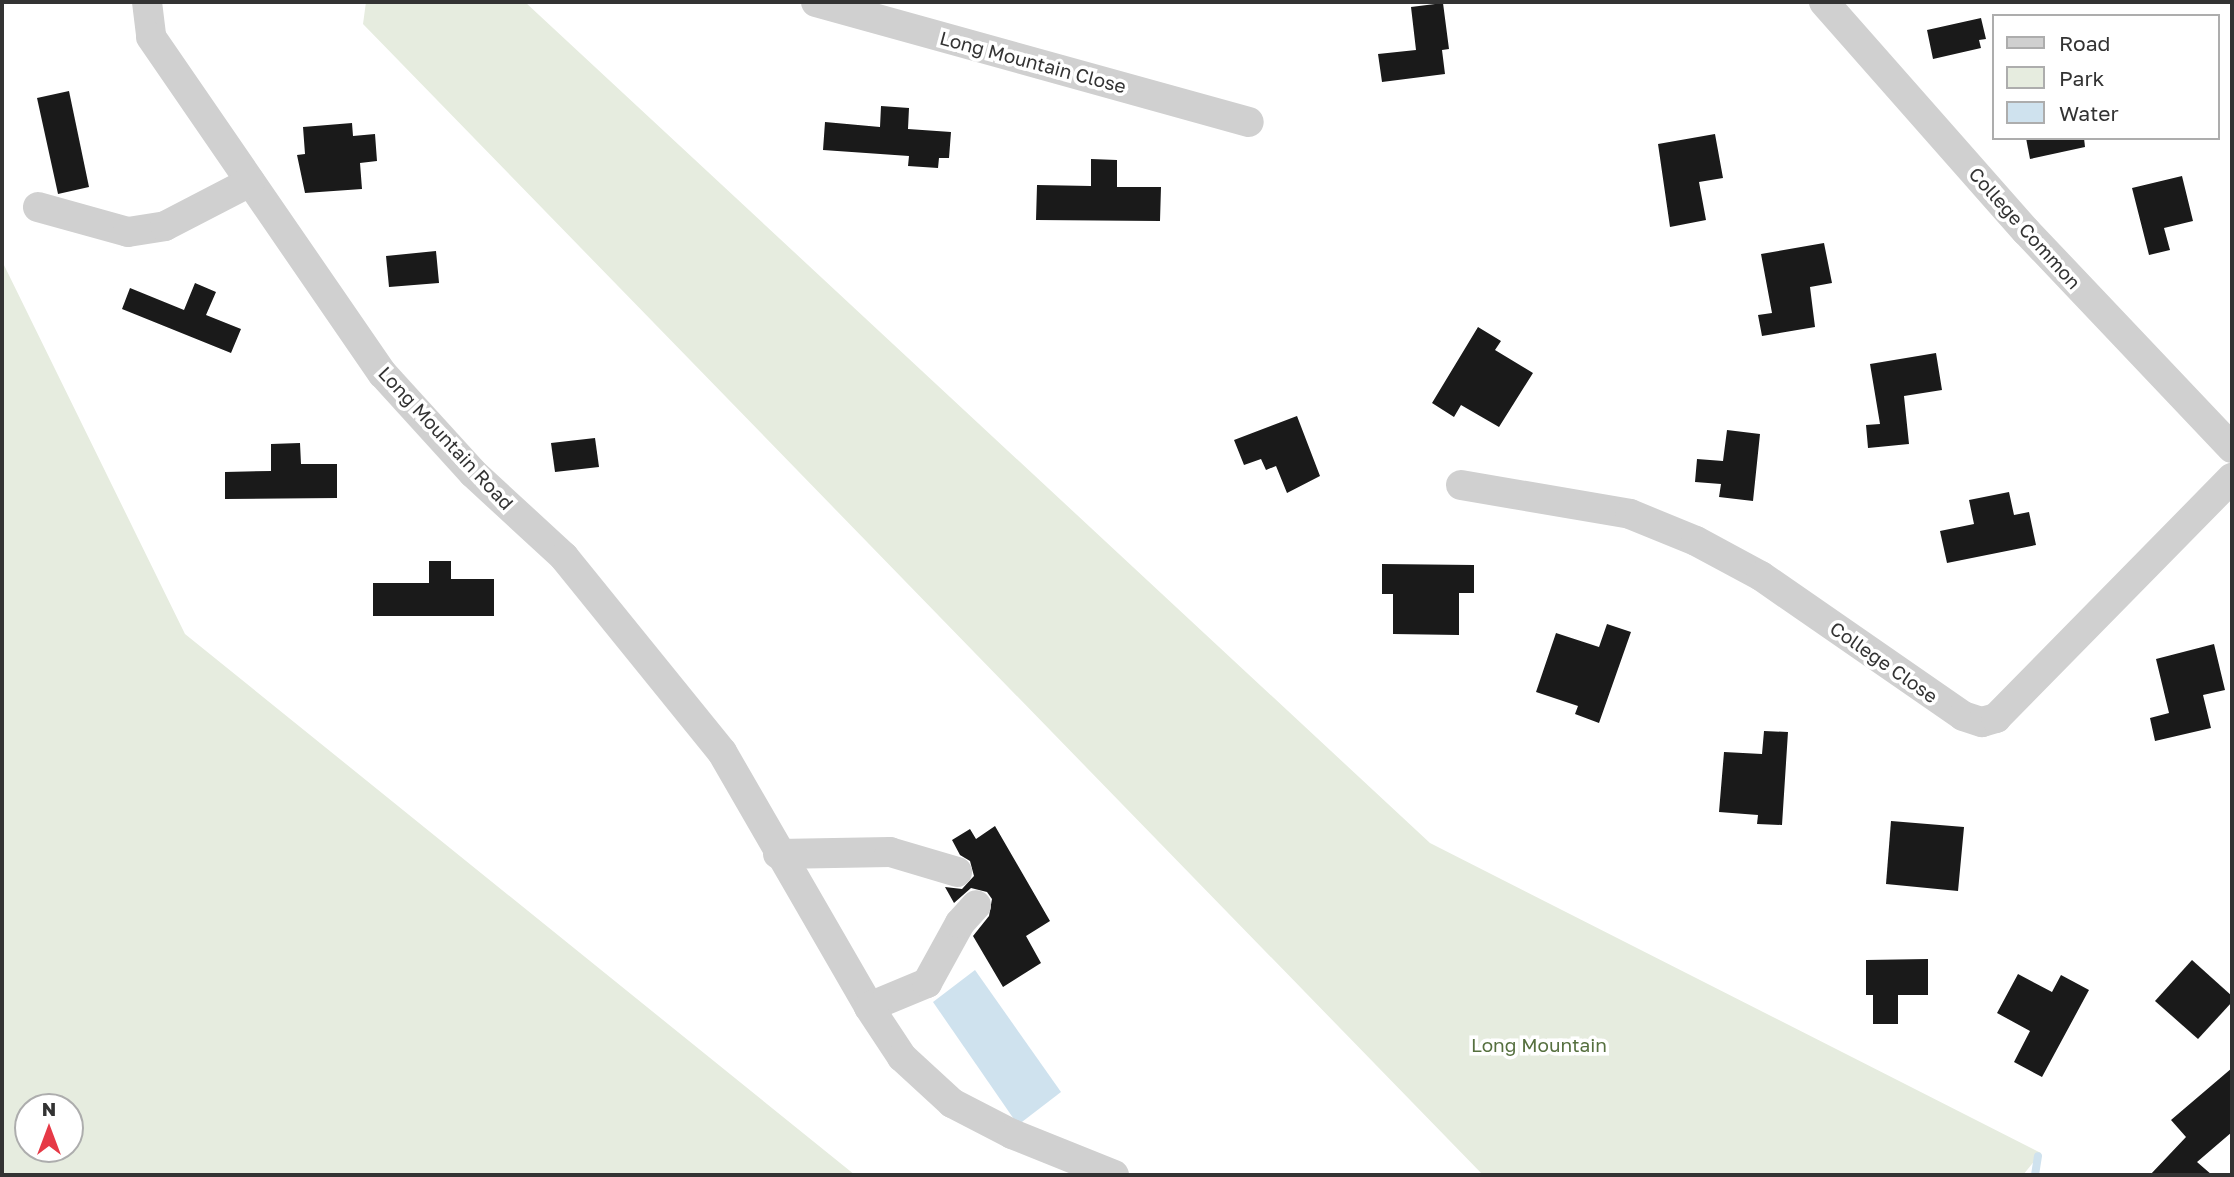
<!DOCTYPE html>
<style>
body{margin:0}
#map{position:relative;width:2234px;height:1177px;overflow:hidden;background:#fff;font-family:"Golos Text",sans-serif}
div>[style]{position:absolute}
.green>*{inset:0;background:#e6ecdf}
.water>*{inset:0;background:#cfe2ee}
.stream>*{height:8px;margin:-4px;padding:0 4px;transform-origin:4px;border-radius:4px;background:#cfe2ee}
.building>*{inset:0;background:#1a1a1a}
.street>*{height:30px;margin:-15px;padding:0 15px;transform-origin:15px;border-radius:15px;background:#d0d0d0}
span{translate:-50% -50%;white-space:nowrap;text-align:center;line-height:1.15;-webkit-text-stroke:7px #fff;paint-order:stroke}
.street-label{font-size:19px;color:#333}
.park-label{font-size:19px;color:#56703f}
.frame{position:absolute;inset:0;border:4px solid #333;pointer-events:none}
.legend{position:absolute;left:1992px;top:14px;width:228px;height:126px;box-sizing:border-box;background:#fff;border:2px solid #adadad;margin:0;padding:9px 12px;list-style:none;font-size:21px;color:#333}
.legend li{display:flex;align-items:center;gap:14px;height:35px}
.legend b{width:35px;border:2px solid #adadad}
.north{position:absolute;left:14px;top:1093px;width:70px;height:70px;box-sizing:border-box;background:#fff;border:2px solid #adadad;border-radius:50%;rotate:0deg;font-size:19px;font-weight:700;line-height:28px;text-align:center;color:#333}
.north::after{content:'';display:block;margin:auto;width:24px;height:32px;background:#e63946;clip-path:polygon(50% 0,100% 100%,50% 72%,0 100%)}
</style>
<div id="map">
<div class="green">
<i style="clip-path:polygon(366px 2px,525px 2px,1430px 843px,2041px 1153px,2023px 1175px,1483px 1175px,363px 24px)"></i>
<i style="clip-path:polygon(evenodd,2px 261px,185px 634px,855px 1175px,2px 1175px,2px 261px,28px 1107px,70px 1107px,70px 1149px,28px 1149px,28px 1107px)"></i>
</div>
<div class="water">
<i style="clip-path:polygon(975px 970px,1061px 1092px,1018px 1125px,933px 1002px)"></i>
</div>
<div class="stream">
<i style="left:2035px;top:1175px;width:19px;rotate:-81deg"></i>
</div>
<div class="building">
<i style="clip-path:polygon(1443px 3px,1449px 49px,1442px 50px,1445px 74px,1382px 82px,1378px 54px,1416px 50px,1411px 7px)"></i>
<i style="clip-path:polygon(1981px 18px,1986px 39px,1979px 40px,1981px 48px,1933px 59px,1927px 30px)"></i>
<i style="clip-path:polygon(69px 91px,89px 187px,58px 194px,37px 98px)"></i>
<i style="clip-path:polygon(881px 106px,909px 108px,908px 129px,951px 132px,949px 158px,939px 158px,938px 168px,908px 166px,909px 156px,823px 150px,825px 122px,880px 127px)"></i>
<i style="clip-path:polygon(352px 123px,353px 136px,375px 134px,377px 161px,360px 163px,362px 189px,305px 193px,297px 155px,305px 154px,303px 127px)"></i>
<i style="clip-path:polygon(1715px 134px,1723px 178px,1699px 182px,1706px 220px,1670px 227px,1658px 144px)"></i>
<i style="clip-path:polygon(2026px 138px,2084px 138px,2085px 147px,2030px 159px)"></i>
<i style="clip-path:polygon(1091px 159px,1117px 160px,1117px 187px,1161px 187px,1160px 221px,1036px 220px,1037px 185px,1091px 186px)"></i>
<i style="clip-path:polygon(2182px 176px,2193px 221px,2164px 228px,2170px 250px,2149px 255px,2132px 188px)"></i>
<i style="clip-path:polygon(1824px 243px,1832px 283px,1810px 287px,1815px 327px,1762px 336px,1758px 315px,1772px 313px,1761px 254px)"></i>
<i style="clip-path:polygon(436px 251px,439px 283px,389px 287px,386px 256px)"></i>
<i style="clip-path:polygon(195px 283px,216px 292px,206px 315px,241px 329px,231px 353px,122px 309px,130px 288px,184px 310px)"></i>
<i style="clip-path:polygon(1478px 327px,1501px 341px,1495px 350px,1533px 373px,1499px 427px,1461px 405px,1454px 417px,1432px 403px)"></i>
<i style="clip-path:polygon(1936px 353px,1942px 390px,1904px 396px,1909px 444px,1868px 448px,1866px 425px,1880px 424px,1870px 364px)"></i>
<i style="clip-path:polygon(1297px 416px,1320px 476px,1287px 493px,1276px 466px,1266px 470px,1261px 459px,1244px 465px,1234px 440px)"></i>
<i style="clip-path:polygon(1727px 430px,1760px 434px,1753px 501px,1719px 497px,1721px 484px,1695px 482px,1697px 459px,1723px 461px)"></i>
<i style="clip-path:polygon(595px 438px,599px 467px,555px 472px,551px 443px)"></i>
<i style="clip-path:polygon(300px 443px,301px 464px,337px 464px,337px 498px,225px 499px,225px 472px,271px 471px,271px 444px)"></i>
<i style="clip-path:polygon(2009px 492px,2014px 515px,2029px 512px,2036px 545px,1947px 563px,1940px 531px,1974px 524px,1969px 500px)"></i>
<i style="clip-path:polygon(429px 561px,451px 561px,451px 579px,494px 579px,494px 616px,373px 616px,373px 583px,429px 583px)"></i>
<i style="clip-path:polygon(1382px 564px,1474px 565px,1474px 593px,1459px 593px,1459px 635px,1393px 634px,1393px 594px,1382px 594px)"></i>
<i style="clip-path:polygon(1607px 624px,1631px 632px,1599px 723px,1575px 714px,1578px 706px,1536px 692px,1556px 633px,1599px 647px)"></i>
<i style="clip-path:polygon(2214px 644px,2225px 690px,2203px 695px,2211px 728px,2155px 741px,2150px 718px,2169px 713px,2156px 659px)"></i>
<i style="clip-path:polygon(1764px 731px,1788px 732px,1782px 825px,1757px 824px,1758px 815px,1719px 812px,1724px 752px,1762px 754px)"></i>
<i style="clip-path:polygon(1891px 821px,1964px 827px,1958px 891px,1886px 884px)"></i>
<i style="clip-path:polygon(995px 826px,1050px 921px,1026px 936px,1041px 963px,1003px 987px,973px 936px,989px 916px,992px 899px,987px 892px,971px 888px,954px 903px,945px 887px,962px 889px,974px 876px,970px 861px,960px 855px,952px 840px,970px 829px,976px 839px)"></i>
<i style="clip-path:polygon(1928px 959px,1928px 995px,1898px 995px,1898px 1024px,1873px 1024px,1873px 995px,1866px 995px,1866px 960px)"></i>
<i style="clip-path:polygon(2192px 960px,2232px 996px,2232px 1002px,2198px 1039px,2155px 1001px)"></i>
<i style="clip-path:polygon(2018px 974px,2052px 992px,2061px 975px,2089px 990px,2042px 1077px,2014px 1062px,2030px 1031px,1997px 1013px)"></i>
<i style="clip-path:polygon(2232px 1068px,2232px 1132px,2197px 1162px,2212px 1175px,2150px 1175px,2186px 1137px,2171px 1120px)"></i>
</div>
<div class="street">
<i style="left:147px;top:2px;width:35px;rotate:83deg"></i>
<i style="left:151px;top:37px;width:409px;rotate:55.5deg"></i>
<i style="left:383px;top:374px;width:134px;rotate:47.7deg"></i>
<i style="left:473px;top:473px;width:124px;rotate:42.7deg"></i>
<i style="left:564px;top:557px;width:251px;rotate:51deg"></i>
<i style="left:722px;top:752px;width:294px;rotate:60deg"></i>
<i style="left:869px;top:1007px;width:63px;rotate:-22.5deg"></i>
<i style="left:927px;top:983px;width:68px;rotate:-61.2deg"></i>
<i style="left:960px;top:923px;width:24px;rotate:-48deg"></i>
<i style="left:816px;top:2px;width:449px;rotate:15.5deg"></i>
<i style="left:1824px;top:2px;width:305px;rotate:48.6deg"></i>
<i style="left:2026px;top:231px;width:299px;rotate:46.5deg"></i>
<i style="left:38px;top:207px;width:93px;rotate:15.5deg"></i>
<i style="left:128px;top:232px;width:37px;rotate:-9deg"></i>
<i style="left:165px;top:226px;width:96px;rotate:-27.4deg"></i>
<i style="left:1461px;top:485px;width:171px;rotate:9.7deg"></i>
<i style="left:1630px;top:514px;width:71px;rotate:22.2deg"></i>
<i style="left:1696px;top:541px;width:74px;rotate:28.3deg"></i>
<i style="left:1761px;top:576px;width:246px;rotate:34.7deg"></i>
<i style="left:1963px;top:716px;width:20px;rotate:18deg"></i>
<i style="left:1982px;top:722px;width:15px;rotate:-16deg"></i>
<i style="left:1996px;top:718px;width:337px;rotate:-45.5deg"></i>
<i style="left:778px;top:854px;width:112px;rotate:-1deg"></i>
<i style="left:890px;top:852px;width:70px;rotate:16.6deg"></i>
<i style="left:869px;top:1007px;width:60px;rotate:56.6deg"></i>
<i style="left:902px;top:1057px;width:68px;rotate:42.6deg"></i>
<i style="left:952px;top:1103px;width:68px;rotate:27.3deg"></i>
<i style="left:1012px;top:1134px;width:110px;rotate:21.9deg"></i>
</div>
<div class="street-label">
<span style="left:1033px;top:62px;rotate:15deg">Long Mountain Close</span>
<span style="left:2025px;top:228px;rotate:48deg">College Common</span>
<span style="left:446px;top:438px;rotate:47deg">Long Mountain Road</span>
<span style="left:1884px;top:662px;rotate:35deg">College Close</span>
</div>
<div class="park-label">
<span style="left:1539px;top:1045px">Long Mountain</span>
</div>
<div class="frame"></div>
<ul class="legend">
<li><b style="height:9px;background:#d0d0d0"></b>Road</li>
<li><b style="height:19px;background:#e6ecdf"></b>Park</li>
<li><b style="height:19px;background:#cfe2ee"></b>Water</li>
</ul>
<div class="north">N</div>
</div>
